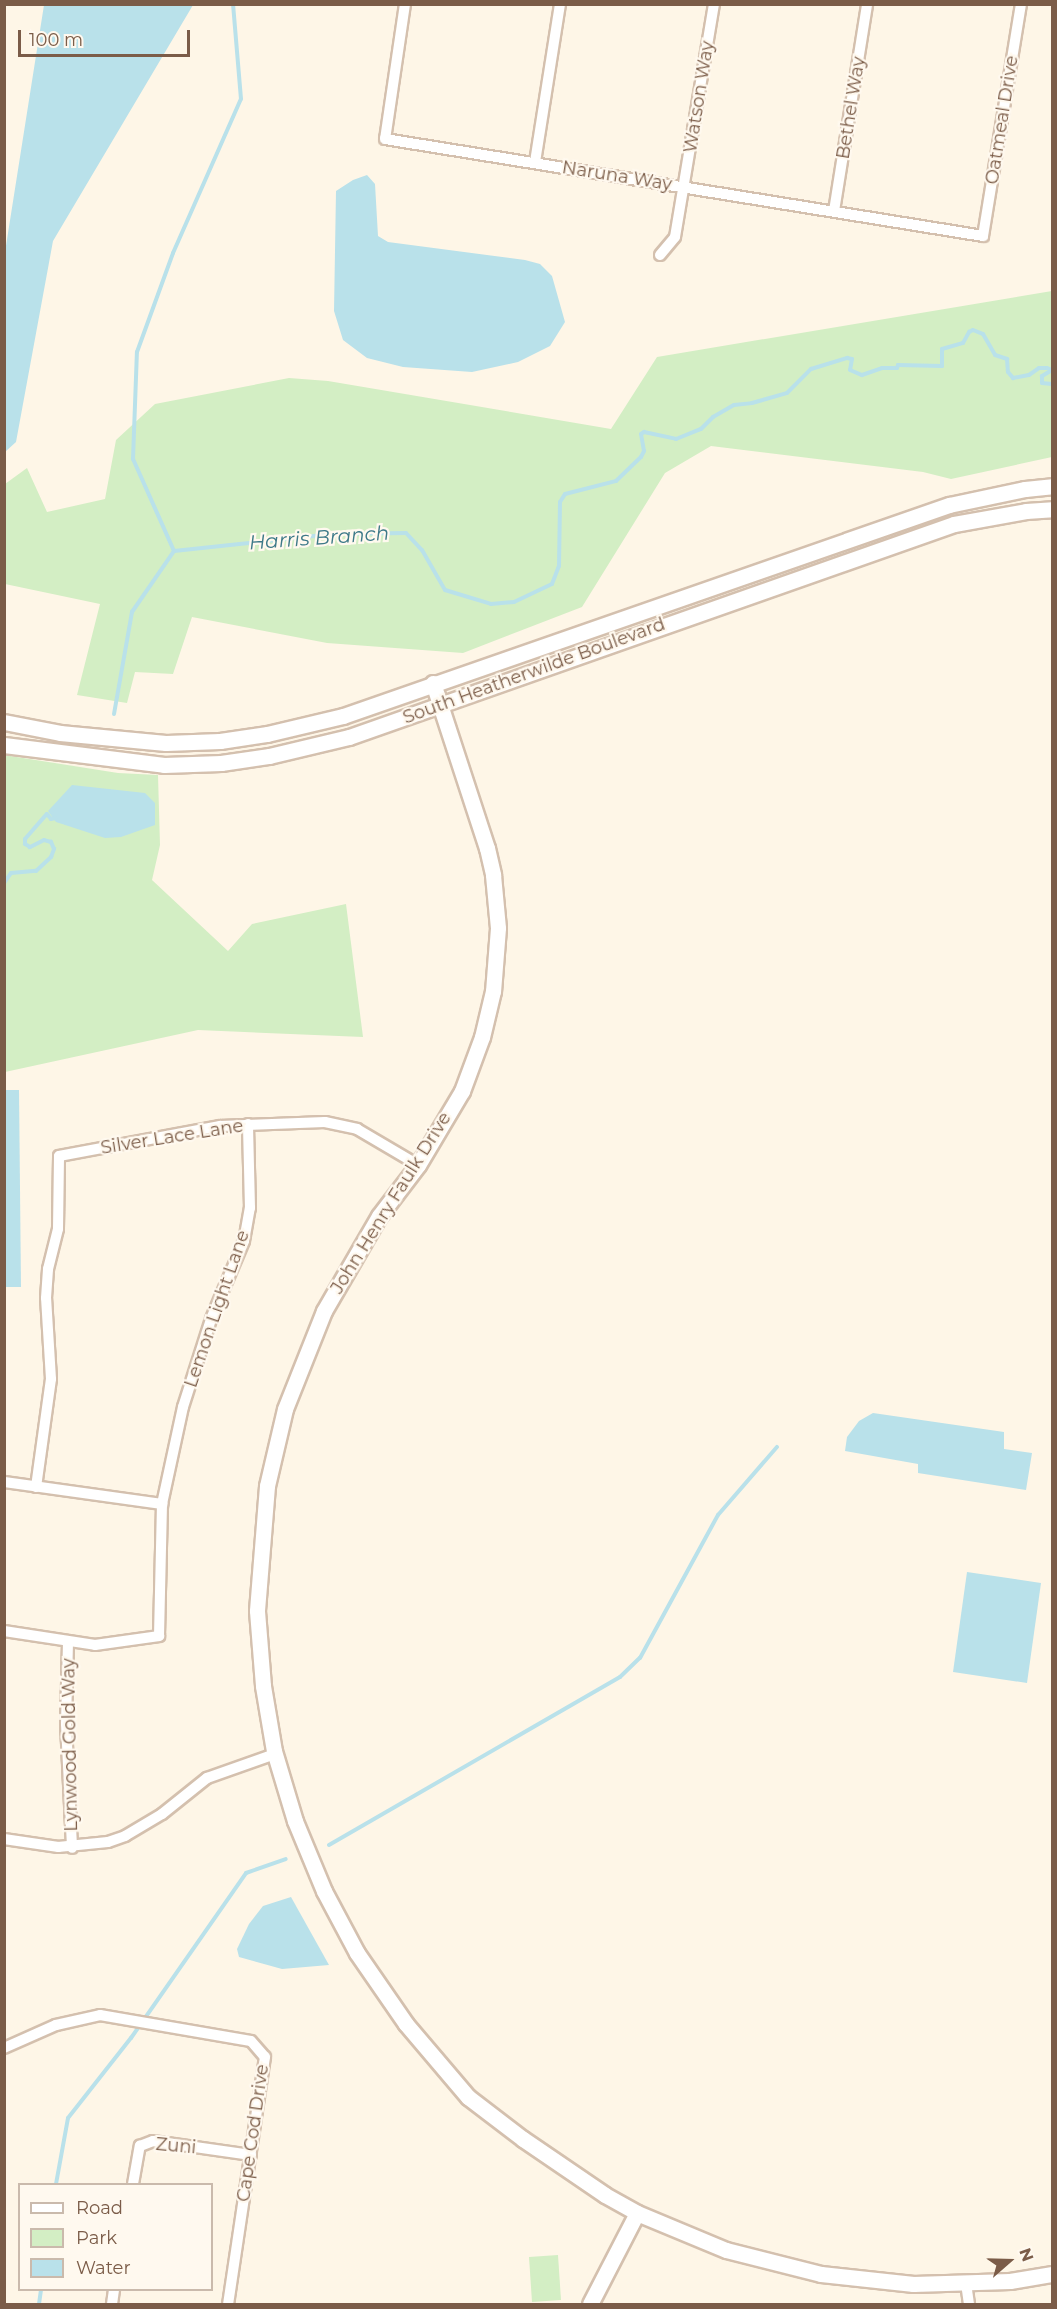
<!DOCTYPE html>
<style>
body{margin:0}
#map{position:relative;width:1057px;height:2309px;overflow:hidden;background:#fef6e7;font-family:Montserrat,sans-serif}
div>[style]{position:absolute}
.green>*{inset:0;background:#d3eec4}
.water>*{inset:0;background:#b9e1ea}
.stream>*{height:4px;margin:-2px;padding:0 2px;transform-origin:2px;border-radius:2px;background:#b9e1ea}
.roads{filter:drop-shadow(2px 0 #d4c0ae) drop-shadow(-2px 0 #d4c0ae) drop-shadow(0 2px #d4c0ae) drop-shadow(0 -2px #d4c0ae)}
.street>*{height:10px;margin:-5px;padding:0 5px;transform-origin:5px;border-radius:5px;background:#fff}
.secondary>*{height:15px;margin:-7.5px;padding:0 7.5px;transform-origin:7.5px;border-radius:7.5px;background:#fff}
span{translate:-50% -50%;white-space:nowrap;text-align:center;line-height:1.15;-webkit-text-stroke:4.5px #fff9ef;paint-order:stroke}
.street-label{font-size:18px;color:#7b5c48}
.water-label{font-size:20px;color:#3d7988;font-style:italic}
.frame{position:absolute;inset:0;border:6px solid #7b5c48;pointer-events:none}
.legend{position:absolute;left:18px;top:2183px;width:195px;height:108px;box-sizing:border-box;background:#fff9ef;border:2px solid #cabaac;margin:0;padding:8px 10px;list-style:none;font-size:18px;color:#7b5c48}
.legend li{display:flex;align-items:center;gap:12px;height:30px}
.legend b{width:30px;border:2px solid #cabaac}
.north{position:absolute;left:979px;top:2231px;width:60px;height:60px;-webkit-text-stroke:4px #fff9ef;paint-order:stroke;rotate:70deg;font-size:16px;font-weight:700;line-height:24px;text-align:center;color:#7b5c48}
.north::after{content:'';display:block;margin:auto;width:21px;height:27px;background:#7b5c48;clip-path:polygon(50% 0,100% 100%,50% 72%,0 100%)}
.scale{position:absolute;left:18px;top:30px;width:172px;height:27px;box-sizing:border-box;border:3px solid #7b5c48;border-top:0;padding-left:8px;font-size:18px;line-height:21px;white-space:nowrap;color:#7b5c48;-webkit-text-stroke:4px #fff9ef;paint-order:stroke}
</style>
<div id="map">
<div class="green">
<i style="clip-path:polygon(1052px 291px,1052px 457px,951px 479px,923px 472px,711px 446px,665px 473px,582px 607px,463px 653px,327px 643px,192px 617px,173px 674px,135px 672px,127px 703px,77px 695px,100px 604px,5px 584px,5px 484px,27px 468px,47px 512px,105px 499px,116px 440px,155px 404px,289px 378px,328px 381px,611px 429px,657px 357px)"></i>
<i style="clip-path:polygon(4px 755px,118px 773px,158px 775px,160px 845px,152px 880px,228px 951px,252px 924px,346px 904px,363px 1037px,198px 1030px,5px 1072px)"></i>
<i style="clip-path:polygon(558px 2255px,561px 2300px,532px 2302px,529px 2257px)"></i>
</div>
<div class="water">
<i style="clip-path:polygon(44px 5px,193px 5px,53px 241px,16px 442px,5px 452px,5px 252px)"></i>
<i style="clip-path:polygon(367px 175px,375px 184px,378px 236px,388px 242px,525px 260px,540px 264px,552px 276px,565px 322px,550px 346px,518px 362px,472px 372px,403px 367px,367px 358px,343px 340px,334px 311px,336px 191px,353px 180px)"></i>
<i style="clip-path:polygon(72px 785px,145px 793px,155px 803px,155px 825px,121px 837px,105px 838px,56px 822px,48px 811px)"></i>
<i style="clip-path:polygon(4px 1090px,19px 1090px,21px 1287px,5px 1287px)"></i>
<i style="clip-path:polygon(873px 1413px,1004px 1432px,1004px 1449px,1032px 1453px,1026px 1490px,918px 1473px,918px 1464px,845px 1451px,847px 1437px,859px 1421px)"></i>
<i style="clip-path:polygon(967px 1572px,1041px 1583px,1027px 1683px,953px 1672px)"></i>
<i style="clip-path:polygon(291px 1897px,329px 1965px,282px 1969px,239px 1957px,237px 1949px,249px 1924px,263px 1906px)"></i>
</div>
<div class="stream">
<i style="left:174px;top:551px;width:159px;rotate:-6.1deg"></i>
<i style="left:332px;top:534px;width:74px;rotate:-0.8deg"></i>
<i style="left:406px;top:533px;width:23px;rotate:47deg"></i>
<i style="left:422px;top:550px;width:46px;rotate:60.1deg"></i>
<i style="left:445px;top:590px;width:48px;rotate:16.9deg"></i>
<i style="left:491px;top:604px;width:23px;rotate:-5deg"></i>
<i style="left:514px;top:602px;width:42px;rotate:-25.3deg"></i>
<i style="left:552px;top:584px;width:19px;rotate:-69deg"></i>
<i style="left:559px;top:566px;width:64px;rotate:-89.1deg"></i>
<i style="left:560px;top:502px;width:9px;rotate:-58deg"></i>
<i style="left:565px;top:494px;width:53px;rotate:-14.3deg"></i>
<i style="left:616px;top:481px;width:35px;rotate:-44deg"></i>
<i style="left:641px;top:457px;width:7px;rotate:-63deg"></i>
<i style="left:644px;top:451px;width:17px;rotate:-100deg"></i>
<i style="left:641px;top:434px;width:4px;rotate:-34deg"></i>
<i style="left:644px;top:432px;width:33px;rotate:12deg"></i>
<i style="left:676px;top:439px;width:27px;rotate:-22deg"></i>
<i style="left:701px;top:429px;width:17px;rotate:-45deg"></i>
<i style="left:713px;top:417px;width:24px;rotate:-30deg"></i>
<i style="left:734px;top:405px;width:18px;rotate:-6deg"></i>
<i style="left:752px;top:403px;width:36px;rotate:-16deg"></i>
<i style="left:787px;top:393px;width:34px;rotate:-45deg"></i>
<i style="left:811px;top:369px;width:38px;rotate:-17deg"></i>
<i style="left:847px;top:358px;width:5px;rotate:11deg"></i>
<i style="left:852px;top:359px;width:11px;rotate:100deg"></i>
<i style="left:850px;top:370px;width:13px;rotate:23deg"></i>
<i style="left:862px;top:375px;width:21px;rotate:-19deg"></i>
<i style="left:882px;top:368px;width:15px"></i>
<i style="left:897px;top:368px;width:3px;rotate:-72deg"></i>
<i style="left:898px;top:365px;width:44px;rotate:1.3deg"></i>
<i style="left:942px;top:366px;width:17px;rotate:-90deg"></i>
<i style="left:942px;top:349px;width:22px;rotate:-16deg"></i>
<i style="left:963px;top:343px;width:13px;rotate:-61deg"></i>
<i style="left:969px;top:332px;width:4px;rotate:-27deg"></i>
<i style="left:973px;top:330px;width:11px;rotate:22deg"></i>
<i style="left:983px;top:334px;width:24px;rotate:60deg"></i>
<i style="left:995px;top:355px;width:13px;rotate:18deg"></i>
<i style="left:1007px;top:359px;width:13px;rotate:86deg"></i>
<i style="left:1008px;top:372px;width:8px;rotate:50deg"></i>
<i style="left:1013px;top:378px;width:16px;rotate:-11deg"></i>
<i style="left:1029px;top:375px;width:12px;rotate:-35deg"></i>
<i style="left:1039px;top:368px;width:8px"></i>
<i style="left:1047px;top:368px;width:5px;rotate:22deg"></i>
<i style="left:1052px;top:370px;width:12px;rotate:149deg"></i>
<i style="left:1042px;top:376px;width:7px;rotate:90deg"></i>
<i style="left:1042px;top:383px;width:10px;rotate:6deg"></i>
<i style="left:174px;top:551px;width:101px;rotate:-114deg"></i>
<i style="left:133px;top:459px;width:107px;rotate:-87.9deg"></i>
<i style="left:137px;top:352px;width:105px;rotate:-70deg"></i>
<i style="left:173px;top:253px;width:168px;rotate:-66.2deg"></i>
<i style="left:241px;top:99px;width:95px;rotate:-94.8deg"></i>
<i style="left:114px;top:714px;width:104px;rotate:-80deg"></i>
<i style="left:132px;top:612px;width:74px;rotate:-55.5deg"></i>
<i style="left:4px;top:883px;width:12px;rotate:-55deg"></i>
<i style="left:11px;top:873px;width:25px;rotate:-5deg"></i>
<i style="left:36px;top:871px;width:21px;rotate:-43deg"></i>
<i style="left:51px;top:857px;width:9px;rotate:-69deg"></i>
<i style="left:54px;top:849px;width:8px;rotate:-113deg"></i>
<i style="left:51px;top:842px;width:7px;rotate:-164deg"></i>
<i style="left:44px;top:840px;width:16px;rotate:153deg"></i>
<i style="left:30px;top:847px;width:6px;rotate:-149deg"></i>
<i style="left:25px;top:844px;width:5px;rotate:-90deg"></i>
<i style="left:25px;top:839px;width:33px;rotate:-49deg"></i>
<i style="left:47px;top:814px;width:6px;rotate:51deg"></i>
<i style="left:51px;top:819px;width:5px;rotate:-11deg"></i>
<i style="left:329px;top:1845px;width:336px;rotate:-30deg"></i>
<i style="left:620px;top:1677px;width:28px;rotate:-44deg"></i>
<i style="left:640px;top:1658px;width:163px;rotate:-61.4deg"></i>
<i style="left:718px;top:1515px;width:90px;rotate:-49.1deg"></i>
<i style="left:56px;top:2184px;width:67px;rotate:-79.7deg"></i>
<i style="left:68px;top:2118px;width:102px;rotate:-51.8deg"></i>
<i style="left:131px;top:2038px;width:201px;rotate:-55.1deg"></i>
<i style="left:246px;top:1873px;width:42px;rotate:-19.3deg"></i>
<i style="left:39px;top:2304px;width:14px;rotate:-82deg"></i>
</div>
<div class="roads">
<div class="street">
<i style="left:405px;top:4px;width:136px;rotate:98.4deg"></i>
<i style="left:385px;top:139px;width:606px;rotate:9.21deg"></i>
<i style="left:983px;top:236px;width:235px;rotate:-80.7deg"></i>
<i style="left:535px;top:162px;width:160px;rotate:-81deg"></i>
<i style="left:834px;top:211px;width:210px;rotate:-80.9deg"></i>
<i style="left:660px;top:255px;width:23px;rotate:-50deg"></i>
<i style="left:675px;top:237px;width:236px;rotate:-80.5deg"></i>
<i style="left:4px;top:1482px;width:160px;rotate:7.9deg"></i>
<i style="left:36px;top:1487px;width:109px;rotate:-82.1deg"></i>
<i style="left:51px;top:1379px;width:81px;rotate:-93.5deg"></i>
<i style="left:46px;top:1298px;width:29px;rotate:-86deg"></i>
<i style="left:48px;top:1269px;width:41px;rotate:-76deg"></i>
<i style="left:58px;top:1229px;width:73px;rotate:-89.2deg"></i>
<i style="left:59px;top:1156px;width:164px;rotate:-10.6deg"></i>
<i style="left:220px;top:1126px;width:105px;rotate:-2.2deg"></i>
<i style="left:325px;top:1122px;width:33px;rotate:12deg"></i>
<i style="left:357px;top:1129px;width:71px;rotate:30.5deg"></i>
<i style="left:4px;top:1631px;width:92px;rotate:8.7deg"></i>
<i style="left:95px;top:1645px;width:65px;rotate:-8deg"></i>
<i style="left:159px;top:1636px;width:132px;rotate:-88.7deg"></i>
<i style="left:162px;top:1504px;width:99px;rotate:-77.8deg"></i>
<i style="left:183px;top:1407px;width:92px;rotate:-72.3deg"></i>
<i style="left:211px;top:1319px;width:85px;rotate:-67.1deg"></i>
<i style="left:244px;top:1241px;width:34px;rotate:-80deg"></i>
<i style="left:250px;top:1208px;width:84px;rotate:-91.4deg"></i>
<i style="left:68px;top:1642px;width:82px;rotate:91.4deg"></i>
<i style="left:66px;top:1724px;width:124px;rotate:87.2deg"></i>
<i style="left:4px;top:1839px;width:55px;rotate:8.4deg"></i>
<i style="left:58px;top:1847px;width:50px;rotate:-5.7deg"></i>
<i style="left:108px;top:1842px;width:18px;rotate:-19deg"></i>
<i style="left:125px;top:1836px;width:43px;rotate:-30.7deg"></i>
<i style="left:162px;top:1814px;width:58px;rotate:-38.7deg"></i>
<i style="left:207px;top:1778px;width:72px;rotate:-19.4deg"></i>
<i style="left:4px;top:2048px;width:57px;rotate:-23.9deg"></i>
<i style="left:56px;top:2025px;width:45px;rotate:-12.8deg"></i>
<i style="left:100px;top:2015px;width:153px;rotate:9.8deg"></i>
<i style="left:251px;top:2041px;width:21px;rotate:49deg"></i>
<i style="left:265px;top:2057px;width:250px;rotate:98.5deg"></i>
<i style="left:133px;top:2184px;width:39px;rotate:-80deg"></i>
<i style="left:140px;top:2146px;width:14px;rotate:-21deg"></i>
<i style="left:153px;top:2141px;width:99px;rotate:8.1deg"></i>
<i style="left:966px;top:2283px;width:21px;rotate:82deg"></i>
<i style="left:112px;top:2304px;width:14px;rotate:-82deg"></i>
</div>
<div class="secondary">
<i style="left:433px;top:683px;width:174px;rotate:71.9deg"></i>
<i style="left:487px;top:848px;width:28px;rotate:77deg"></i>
<i style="left:493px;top:875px;width:53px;rotate:84.6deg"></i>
<i style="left:498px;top:928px;width:63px;rotate:94.5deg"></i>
<i style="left:493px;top:991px;width:47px;rotate:103.4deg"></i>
<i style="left:482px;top:1037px;width:58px;rotate:110.3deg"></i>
<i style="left:462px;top:1091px;width:86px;rotate:120.7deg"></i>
<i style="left:418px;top:1165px;width:64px;rotate:127.4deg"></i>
<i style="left:379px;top:1216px;width:110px;rotate:120.1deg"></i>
<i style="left:324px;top:1311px;width:105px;rotate:111.7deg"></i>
<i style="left:285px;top:1409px;width:79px;rotate:103.2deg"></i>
<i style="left:267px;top:1486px;width:125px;rotate:94.6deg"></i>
<i style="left:257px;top:1611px;width:75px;rotate:85.4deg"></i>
<i style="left:263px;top:1686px;width:66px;rotate:80.4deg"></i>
<i style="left:274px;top:1751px;width:73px;rotate:73.3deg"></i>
<i style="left:295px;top:1821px;width:76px;rotate:67.5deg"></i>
<i style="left:324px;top:1891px;width:70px;rotate:62deg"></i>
<i style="left:357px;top:1953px;width:86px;rotate:55.4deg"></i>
<i style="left:406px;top:2024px;width:96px;rotate:49.7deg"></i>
<i style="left:468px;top:2097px;width:69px;rotate:37.4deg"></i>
<i style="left:523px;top:2139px;width:99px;rotate:34.3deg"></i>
<i style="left:605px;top:2195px;width:37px;rotate:29deg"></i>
<i style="left:637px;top:2213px;width:96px;rotate:22.6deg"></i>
<i style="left:726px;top:2250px;width:98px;rotate:14.2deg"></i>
<i style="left:821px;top:2274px;width:93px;rotate:6.2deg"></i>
<i style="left:913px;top:2284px;width:97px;rotate:-1.8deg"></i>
<i style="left:1010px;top:2281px;width:43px;rotate:-9.5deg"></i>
<i style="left:4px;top:722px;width:57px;rotate:11.1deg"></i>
<i style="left:60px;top:733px;width:106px;rotate:5.4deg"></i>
<i style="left:166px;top:743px;width:54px;rotate:-2.1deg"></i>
<i style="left:220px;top:741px;width:48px;rotate:-8.5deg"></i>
<i style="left:267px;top:734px;width:78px;rotate:-13.3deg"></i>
<i style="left:343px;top:716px;width:642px;rotate:-19.2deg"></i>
<i style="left:949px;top:505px;width:78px;rotate:-11.9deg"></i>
<i style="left:1025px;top:489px;width:27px;rotate:-6deg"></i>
<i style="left:4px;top:745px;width:161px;rotate:7.1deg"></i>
<i style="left:164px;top:765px;width:57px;rotate:-2deg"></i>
<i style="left:221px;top:763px;width:49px;rotate:-8.3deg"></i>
<i style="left:269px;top:756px;width:82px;rotate:-13.4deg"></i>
<i style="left:349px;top:737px;width:641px;rotate:-19.4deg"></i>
<i style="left:954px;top:524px;width:73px;rotate:-10.2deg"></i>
<i style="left:1026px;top:511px;width:26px;rotate:-4deg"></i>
<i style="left:590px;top:2304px;width:102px;rotate:-62.7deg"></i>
</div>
</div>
<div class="street-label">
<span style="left:699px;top:97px;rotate:-81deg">Watson Way</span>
<span style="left:851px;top:108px;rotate:-81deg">Bethel Way</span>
<span style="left:1002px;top:120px;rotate:-81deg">Oatmeal Drive</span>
<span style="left:617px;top:176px;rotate:9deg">Naruna Way</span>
<span style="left:534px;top:671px;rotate:-20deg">South Heatherwilde Boulevard</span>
<span style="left:172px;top:1137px;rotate:-9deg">Silver Lace Lane</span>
<span style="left:391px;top:1203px;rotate:-58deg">John Henry Faulk Drive</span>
<span style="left:217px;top:1309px;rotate:-71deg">Lemon Light Lane</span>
<span style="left:70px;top:1745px;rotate:-91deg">Lynwood Gold Way</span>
<span style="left:253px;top:2133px;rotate:-82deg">Cape Cod Drive</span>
<span style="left:176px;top:2146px;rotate:5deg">Zuni</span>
</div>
<div class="water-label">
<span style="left:319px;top:538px;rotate:-4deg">Harris Branch</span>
</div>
<div class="frame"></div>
<ul class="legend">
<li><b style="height:8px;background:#fff"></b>Road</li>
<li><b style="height:16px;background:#d3eec4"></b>Park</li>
<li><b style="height:16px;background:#b9e1ea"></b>Water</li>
</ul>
<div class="north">N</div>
<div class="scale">100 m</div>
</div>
